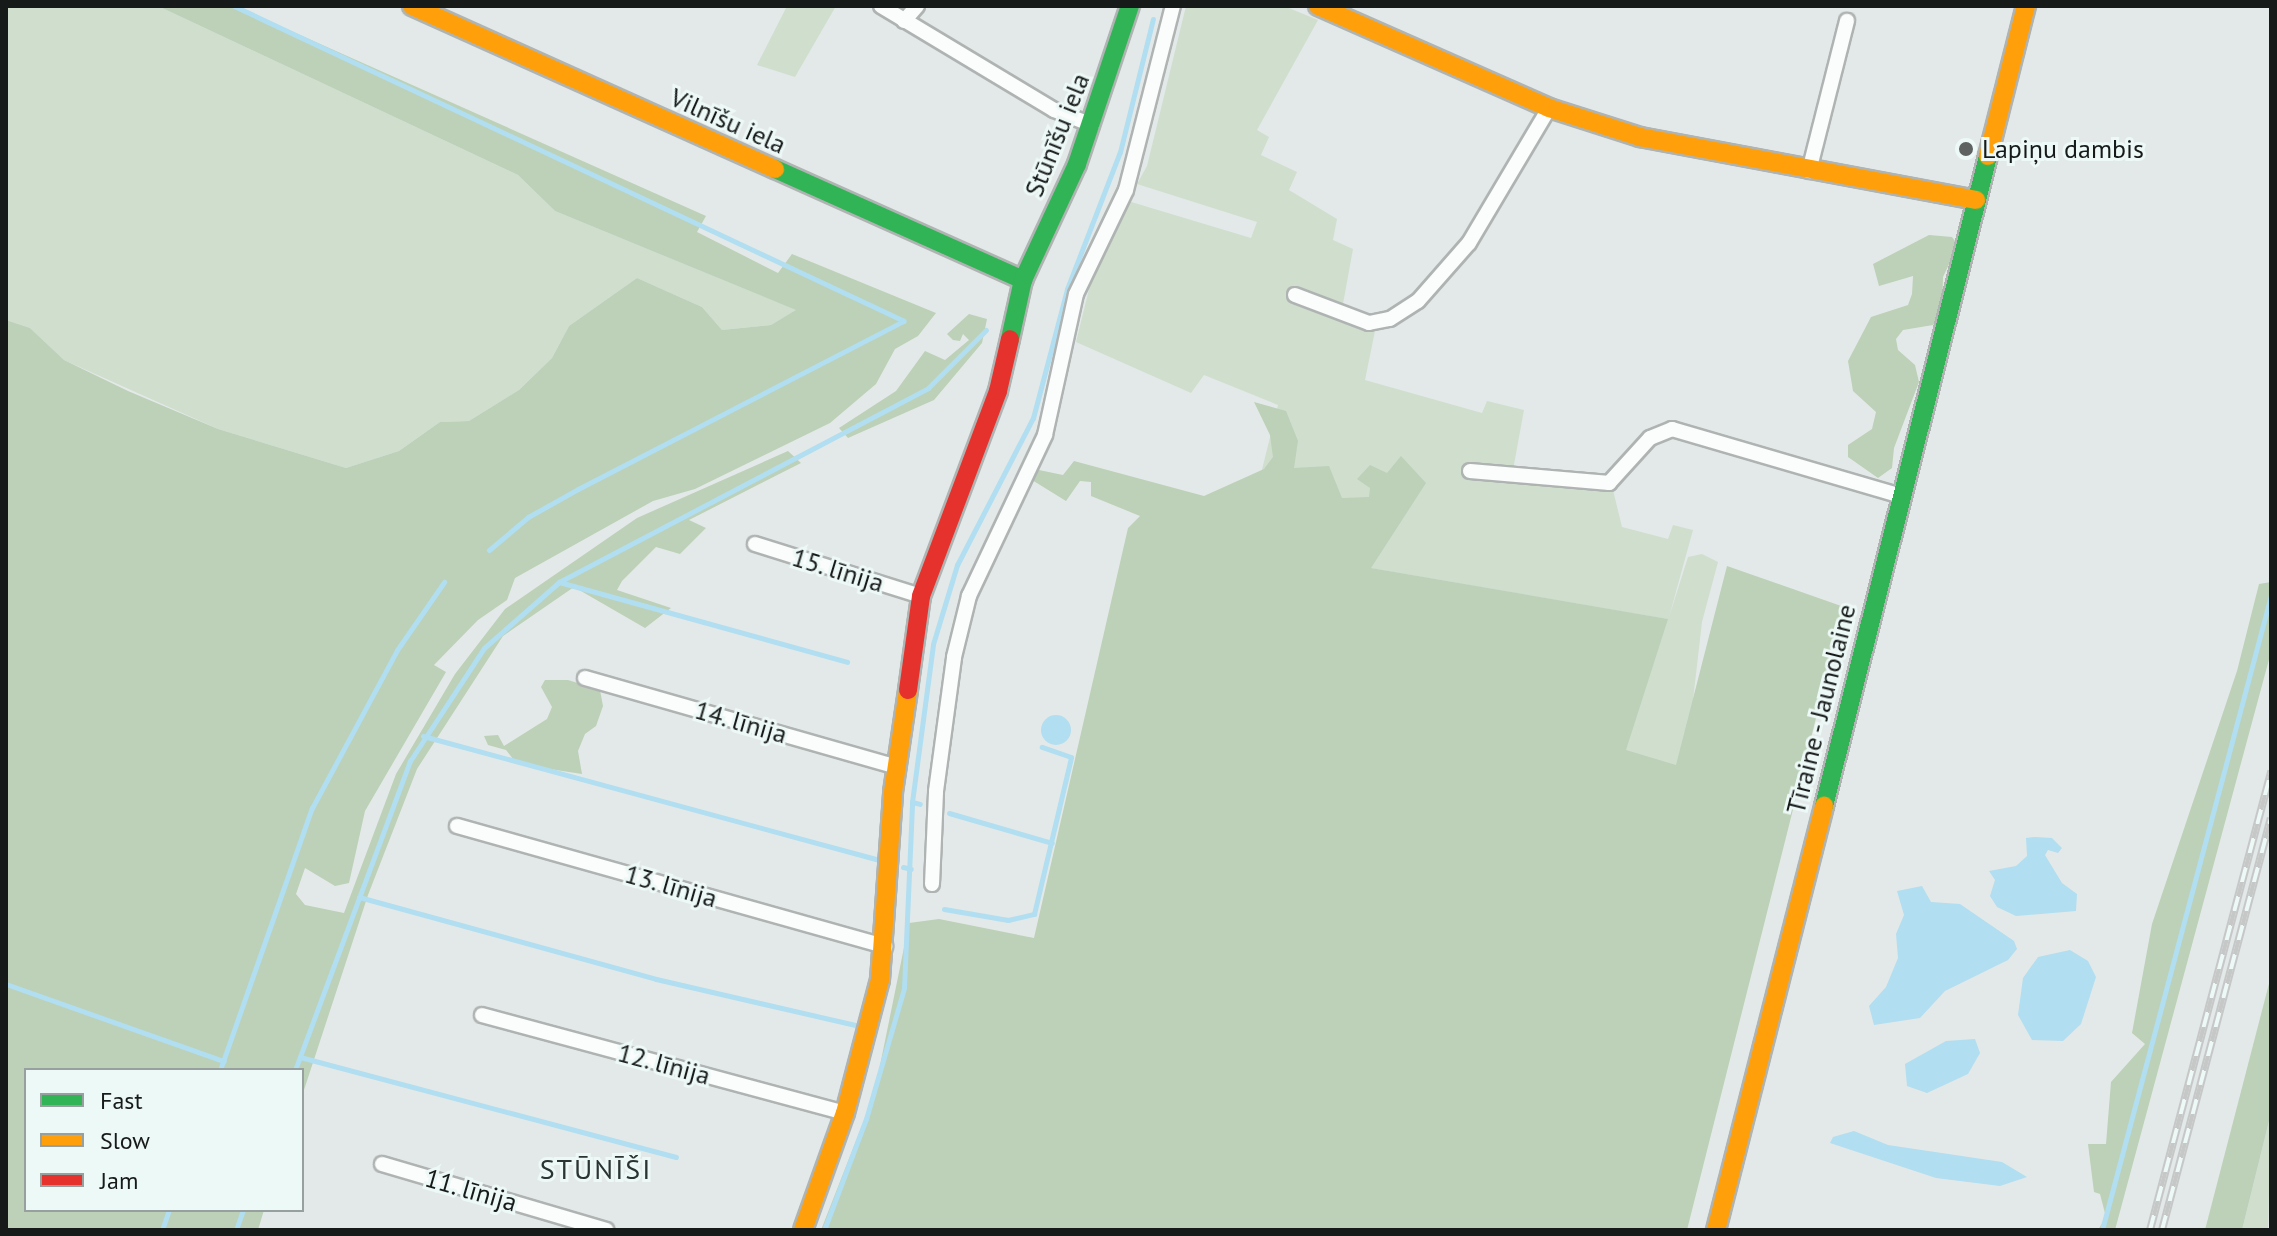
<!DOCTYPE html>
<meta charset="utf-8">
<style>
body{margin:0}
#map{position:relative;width:2277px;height:1236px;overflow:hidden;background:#e3e9e8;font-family:"PT Sans",sans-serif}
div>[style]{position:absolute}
.green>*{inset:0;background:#d0dece}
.forest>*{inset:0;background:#bcd1b7}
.water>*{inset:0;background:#b1def0}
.round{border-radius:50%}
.stream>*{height:5px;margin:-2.5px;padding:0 2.5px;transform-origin:2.5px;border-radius:2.5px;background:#b1def0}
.roads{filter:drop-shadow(2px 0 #afb4b3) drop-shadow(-2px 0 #afb4b3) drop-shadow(0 2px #afb4b3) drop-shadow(0 -2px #afb4b3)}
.street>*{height:14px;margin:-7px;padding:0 7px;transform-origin:7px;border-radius:7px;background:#fbfcfc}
.fast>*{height:18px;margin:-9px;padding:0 9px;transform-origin:9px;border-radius:9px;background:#30b455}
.slow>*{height:18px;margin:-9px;padding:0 9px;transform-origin:9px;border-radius:9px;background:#ff9f0a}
.jam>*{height:18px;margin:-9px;padding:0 9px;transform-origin:9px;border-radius:9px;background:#e5322d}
.rail>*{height:8px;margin-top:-4px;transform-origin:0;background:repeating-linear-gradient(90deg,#edf9f7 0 15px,#c6c8c8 0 30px);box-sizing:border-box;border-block:2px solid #c6c8c8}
.dots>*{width:22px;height:22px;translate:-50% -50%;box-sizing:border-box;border:4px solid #edf9f7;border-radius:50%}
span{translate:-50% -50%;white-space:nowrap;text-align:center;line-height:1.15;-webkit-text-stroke:6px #edf9f7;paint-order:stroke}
.street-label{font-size:26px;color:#161a19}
.poi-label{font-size:26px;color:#161a19}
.left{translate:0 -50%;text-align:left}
.neighbourhood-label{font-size:28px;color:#2a3432;letter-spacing:2px}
.frame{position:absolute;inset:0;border:8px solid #161a19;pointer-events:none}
.legend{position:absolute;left:24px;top:1068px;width:280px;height:144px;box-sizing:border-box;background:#edf9f7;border:2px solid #97a09e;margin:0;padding:10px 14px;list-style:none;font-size:24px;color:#161a19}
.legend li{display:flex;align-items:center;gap:16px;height:40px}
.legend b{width:40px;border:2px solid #97a09e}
</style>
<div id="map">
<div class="green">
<i style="clip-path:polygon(6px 6px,158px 6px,518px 175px,555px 211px,797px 310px,771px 325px,722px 330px,702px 307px,637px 278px,569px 326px,552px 358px,519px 390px,469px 421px,440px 422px,399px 451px,346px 468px,218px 429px,64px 360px,30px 328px,6px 320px)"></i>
<i style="clip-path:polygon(787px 6px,836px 6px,795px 77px,757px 65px)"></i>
<i style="clip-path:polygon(1186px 6px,1284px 6px,1318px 20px,1257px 130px,1269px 137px,1261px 155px,1297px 172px,1289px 190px,1337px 219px,1333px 240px,1353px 249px,1343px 304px,1297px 287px,1290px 299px,1349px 324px,1376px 326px,1365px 380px,1482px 413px,1487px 401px,1524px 410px,1511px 481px,1613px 490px,1622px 527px,1668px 539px,1673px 525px,1693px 530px,1669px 617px,1688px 557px,1702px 554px,1718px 562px,1702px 622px,1689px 735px,1676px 771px,1626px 763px,1625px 747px,1667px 619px,1370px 568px,1249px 522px,1278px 405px,1204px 375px,1191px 393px,1076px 342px,1092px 277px,1128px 201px,1251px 238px,1257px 222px,1137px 184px,1147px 166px)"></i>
<i style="clip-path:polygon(2271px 1113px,2268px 1230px,2242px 1230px)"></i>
</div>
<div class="forest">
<i style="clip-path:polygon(158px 6px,235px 6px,706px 216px,697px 232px,778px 273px,792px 254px,936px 313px,918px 336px,895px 349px,876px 384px,830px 423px,695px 489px,653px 501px,515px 578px,507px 600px,478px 620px,434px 665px,446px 672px,365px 811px,349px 883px,335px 886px,305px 868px,296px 894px,305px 905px,344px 913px,396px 774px,455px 674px,505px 609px,637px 518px,788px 451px,801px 463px,689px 520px,706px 528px,680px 554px,656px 547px,622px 581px,617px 590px,671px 608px,645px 628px,574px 587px,503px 636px,417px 769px,368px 895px,302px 1096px,302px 1070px,26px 1070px,26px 1210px,264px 1210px,258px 1230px,6px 1230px,6px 320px,30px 328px,64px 360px,128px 391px,218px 429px,346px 468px,399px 451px,440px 422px,469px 421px,519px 390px,552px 358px,569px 326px,637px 278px,702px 307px,722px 330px,771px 325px,796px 310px,555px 211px,518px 175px)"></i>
<i style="clip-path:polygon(1929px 235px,1952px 237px,1958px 245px,1943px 277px,1942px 317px,1933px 325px,1903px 330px,1896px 339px,1898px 350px,1915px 365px,1919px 382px,1894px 448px,1892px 468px,1878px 478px,1848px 457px,1848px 445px,1872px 429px,1876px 412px,1853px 391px,1848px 361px,1871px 317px,1908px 305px,1912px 294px,1913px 276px,1879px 286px,1873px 264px)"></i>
<i style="clip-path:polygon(969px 314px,987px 319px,982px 343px,934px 400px,848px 438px,839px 428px,896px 391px,925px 351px,945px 360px,969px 340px,963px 334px,960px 341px,953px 340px,947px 334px)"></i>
<i style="clip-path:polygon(1254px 402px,1286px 411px,1298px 441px,1294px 468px,1329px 466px,1342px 498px,1369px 497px,1370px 488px,1357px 479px,1370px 465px,1387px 473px,1401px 456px,1426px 483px,1371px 568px,1668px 619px,1626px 750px,1676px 765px,1727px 566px,1844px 607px,1687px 1230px,821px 1230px,874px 1095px,909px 923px,939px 919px,1034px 938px,1128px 528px,1140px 516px,1091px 496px,1091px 482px,1080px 481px,1066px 501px,1032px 480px,1039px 470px,1063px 475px,1074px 461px,1204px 496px,1264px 469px,1273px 457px,1270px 435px)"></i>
<i style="clip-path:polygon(2271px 582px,2271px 652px,2115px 1230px,2098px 1230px,2106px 1217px,2100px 1194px,2094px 1192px,2088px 1144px,2106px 1144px,2111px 1082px,2145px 1044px,2132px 1033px,2152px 924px,2237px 671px,2259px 584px)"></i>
<i style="clip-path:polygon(545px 680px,568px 680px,600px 690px,603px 706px,596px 726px,585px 734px,578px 751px,582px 774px,517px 764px,506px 750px,488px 745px,484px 736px,498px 735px,504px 746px,547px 719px,552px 707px,541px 687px)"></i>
<i style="clip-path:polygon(2271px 976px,2271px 1113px,2242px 1230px,2205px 1230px)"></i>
</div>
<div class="water">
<i class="round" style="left:1041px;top:715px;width:30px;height:30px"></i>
<i style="clip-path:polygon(2035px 837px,2052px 838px,2062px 848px,2058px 853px,2048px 850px,2045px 855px,2062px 883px,2077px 894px,2076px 911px,2016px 916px,1997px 907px,1990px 896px,1995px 880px,1989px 871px,2016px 866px,2027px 856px,2026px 838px)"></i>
<i style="clip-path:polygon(1922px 886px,1931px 902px,1960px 904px,2014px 941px,2017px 949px,2008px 960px,1945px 991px,1920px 1018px,1874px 1025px,1869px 1006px,1886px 987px,1898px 958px,1896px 934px,1904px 915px,1897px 891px)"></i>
<i style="clip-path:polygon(2070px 950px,2088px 961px,2096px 977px,2081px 1024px,2063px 1041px,2032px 1040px,2018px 1015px,2023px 978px,2038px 957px)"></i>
<i style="clip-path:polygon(1975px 1039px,1980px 1053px,1968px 1074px,1927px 1093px,1907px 1086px,1905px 1064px,1946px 1041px)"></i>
<i style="clip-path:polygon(1854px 1131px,1888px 1145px,2002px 1162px,2027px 1177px,2000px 1186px,1936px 1178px,1830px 1143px,1833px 1137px)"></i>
</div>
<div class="stream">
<i style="left:234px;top:6px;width:740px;rotate:25.18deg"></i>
<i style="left:489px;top:550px;width:51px;rotate:-40.2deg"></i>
<i style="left:528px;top:517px;width:57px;rotate:-29.2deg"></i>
<i style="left:578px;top:489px;width:366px;rotate:-27.3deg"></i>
<i style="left:559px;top:582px;width:299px;rotate:15.5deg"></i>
<i style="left:423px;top:736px;width:472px;rotate:15.2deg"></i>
<i style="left:912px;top:802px;width:8px;rotate:14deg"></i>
<i style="left:949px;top:813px;width:107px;rotate:16.2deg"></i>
<i style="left:903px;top:867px;width:8px;rotate:14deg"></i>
<i style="left:359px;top:897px;width:308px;rotate:15.4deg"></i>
<i style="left:656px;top:979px;width:208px;rotate:13deg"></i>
<i style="left:944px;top:909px;width:65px;rotate:9.8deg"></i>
<i style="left:1008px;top:920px;width:27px;rotate:-13deg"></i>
<i style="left:1034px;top:914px;width:161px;rotate:-76.7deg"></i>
<i style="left:1071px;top:757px;width:31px;rotate:-161deg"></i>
<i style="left:6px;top:984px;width:231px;rotate:19.5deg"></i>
<i style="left:300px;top:1057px;width:389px;rotate:14.9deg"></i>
<i style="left:220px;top:1070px;width:278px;rotate:-70.7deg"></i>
<i style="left:312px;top:808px;width:179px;rotate:-61.7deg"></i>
<i style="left:397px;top:650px;width:83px;rotate:-55.3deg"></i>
<i style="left:295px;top:1070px;width:330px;rotate:-69.6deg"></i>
<i style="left:410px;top:761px;width:135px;rotate:-56.8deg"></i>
<i style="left:484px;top:648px;width:100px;rotate:-41.3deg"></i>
<i style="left:559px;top:582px;width:417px;rotate:-27.7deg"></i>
<i style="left:928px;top:388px;width:82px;rotate:-45deg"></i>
<i style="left:162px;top:1230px;width:21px;rotate:-71deg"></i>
<i style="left:236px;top:1230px;width:21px;rotate:-71deg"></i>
<i style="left:824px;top:1230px;width:119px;rotate:-69.3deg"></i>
<i style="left:866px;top:1119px;width:136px;rotate:-73.8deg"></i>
<i style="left:904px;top:988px;width:186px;rotate:-87.5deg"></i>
<i style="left:912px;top:802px;width:159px;rotate:-82.4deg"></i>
<i style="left:933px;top:644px;width:83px;rotate:-73.1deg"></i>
<i style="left:957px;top:565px;width:165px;rotate:-62.7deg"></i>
<i style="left:1033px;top:418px;width:133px;rotate:-75.2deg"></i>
<i style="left:1067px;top:289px;width:147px;rotate:-68.9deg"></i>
<i style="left:1120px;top:152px;width:137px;rotate:-76.1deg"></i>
<i style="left:2102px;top:1230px;width:657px;rotate:-75.1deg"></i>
</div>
<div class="roads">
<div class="street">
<i style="left:881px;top:6px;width:202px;rotate:31deg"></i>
<i style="left:1054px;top:110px;width:41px;rotate:21.5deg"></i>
<i style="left:904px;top:21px;width:20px;rotate:-49deg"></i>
<i style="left:1809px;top:171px;width:155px;rotate:-75.8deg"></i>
<i style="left:1295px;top:295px;width:79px;rotate:20.7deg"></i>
<i style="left:1369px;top:323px;width:21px;rotate:-11deg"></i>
<i style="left:1390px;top:319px;width:33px;rotate:-33deg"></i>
<i style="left:1418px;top:301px;width:77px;rotate:-48.7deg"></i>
<i style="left:1469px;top:243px;width:157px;rotate:-59.3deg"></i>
<i style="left:1470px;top:471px;width:140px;rotate:4.9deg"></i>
<i style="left:1609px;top:483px;width:61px;rotate:-47.7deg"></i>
<i style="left:1650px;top:438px;width:24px;rotate:-22deg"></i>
<i style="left:1672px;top:429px;width:239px;rotate:16.3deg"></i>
<i style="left:755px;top:544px;width:174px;rotate:17.4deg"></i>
<i style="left:585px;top:678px;width:324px;rotate:15.9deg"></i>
<i style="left:457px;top:826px;width:445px;rotate:15.7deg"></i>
<i style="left:932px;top:884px;width:93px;rotate:-87.5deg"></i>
<i style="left:936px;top:791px;width:135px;rotate:-82.3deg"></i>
<i style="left:954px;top:657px;width:63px;rotate:-76.2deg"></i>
<i style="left:969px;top:596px;width:178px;rotate:-64.7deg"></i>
<i style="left:1045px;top:435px;width:144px;rotate:-77.6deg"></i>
<i style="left:1076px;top:294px;width:115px;rotate:-64.3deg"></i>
<i style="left:1126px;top:190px;width:190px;rotate:-75.7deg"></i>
<i style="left:482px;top:1015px;width:376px;rotate:15.1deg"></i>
<i style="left:382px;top:1164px;width:234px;rotate:16.4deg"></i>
</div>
<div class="fast">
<i style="left:775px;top:169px;width:272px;rotate:24.1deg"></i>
<i style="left:1010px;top:339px;width:60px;rotate:-77.6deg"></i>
<i style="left:1023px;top:280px;width:128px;rotate:-65deg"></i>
<i style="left:1077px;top:164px;width:167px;rotate:-71.5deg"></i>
<i style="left:1824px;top:806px;width:670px;rotate:-75.84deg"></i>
</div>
<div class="slow">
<i style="left:412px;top:6px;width:398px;rotate:24.2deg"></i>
<i style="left:1318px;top:6px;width:253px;rotate:23.8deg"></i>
<i style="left:1549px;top:108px;width:96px;rotate:17.7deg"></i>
<i style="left:1640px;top:137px;width:342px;rotate:10.6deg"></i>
<i style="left:1988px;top:156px;width:155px;rotate:-75.8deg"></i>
<i style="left:803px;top:1230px;width:124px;rotate:-70.3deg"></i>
<i style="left:845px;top:1113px;width:138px;rotate:-75.3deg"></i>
<i style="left:880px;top:980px;width:188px;rotate:-86deg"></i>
<i style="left:893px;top:792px;width:103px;rotate:-81.6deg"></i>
<i style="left:1716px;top:1230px;width:438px;rotate:-75.7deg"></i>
</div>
<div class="jam">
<i style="left:908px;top:690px;width:95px;rotate:-82.1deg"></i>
<i style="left:921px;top:596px;width:219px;rotate:-69.4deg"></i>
<i style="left:998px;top:391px;width:53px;rotate:-77deg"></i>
</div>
</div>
<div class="rail">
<i style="left:2150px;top:1230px;width:475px;rotate:-75.2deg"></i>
<i style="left:2162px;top:1230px;width:426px;rotate:-75.2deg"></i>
</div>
<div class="dots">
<i style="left:1966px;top:149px;background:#5e6261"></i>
</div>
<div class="street-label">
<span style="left:728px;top:121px;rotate:24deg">Vilnīšu iela</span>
<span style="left:1057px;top:135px;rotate:-68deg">Stūnīšu iela</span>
<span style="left:838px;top:570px;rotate:17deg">15. līnija</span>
<span style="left:1821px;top:709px;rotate:-76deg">Tīraine - Jaunolaine</span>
<span style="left:741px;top:722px;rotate:16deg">14. līnija</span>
<span style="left:671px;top:886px;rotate:16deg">13. līnija</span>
<span style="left:664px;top:1064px;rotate:15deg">12. līnija</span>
<span style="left:471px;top:1190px;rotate:16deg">11. līnija</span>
</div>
<div class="poi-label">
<span class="left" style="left:1982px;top:149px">Lapiņu dambis</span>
</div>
<div class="neighbourhood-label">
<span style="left:596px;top:1169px">STŪNĪŠI</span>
</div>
<div class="frame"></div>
<ul class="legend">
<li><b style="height:10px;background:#30b455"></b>Fast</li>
<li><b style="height:10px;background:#ff9f0a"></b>Slow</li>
<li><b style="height:10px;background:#e5322d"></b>Jam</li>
</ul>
</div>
